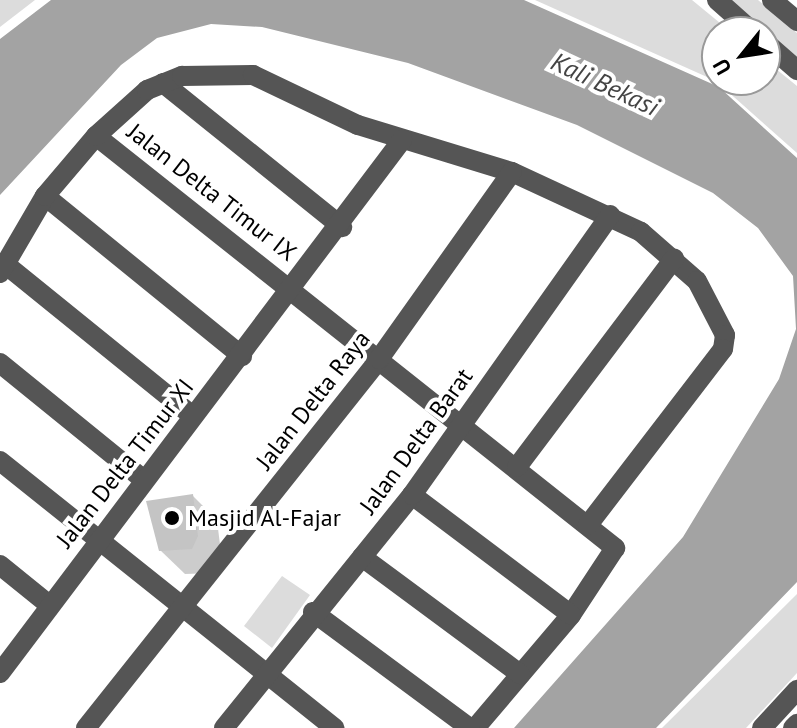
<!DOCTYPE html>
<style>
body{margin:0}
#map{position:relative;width:797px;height:728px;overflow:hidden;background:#fff;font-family:"PT Sans",sans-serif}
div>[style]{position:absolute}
.green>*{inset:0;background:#dcdcdc}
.water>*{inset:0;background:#a3a3a3}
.shadow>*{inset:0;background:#0003}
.building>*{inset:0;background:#c4c4c4}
.minor>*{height:20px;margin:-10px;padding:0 10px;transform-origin:10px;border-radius:10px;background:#555}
.dots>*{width:22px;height:22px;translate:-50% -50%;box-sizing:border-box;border:4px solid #fff;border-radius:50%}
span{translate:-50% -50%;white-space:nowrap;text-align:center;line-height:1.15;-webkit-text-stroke:8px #fff;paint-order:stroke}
.street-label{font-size:24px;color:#000}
.poi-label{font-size:24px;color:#000}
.left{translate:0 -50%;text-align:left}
.water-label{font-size:26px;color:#444;font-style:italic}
.north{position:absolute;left:701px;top:16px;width:80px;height:80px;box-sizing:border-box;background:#fff;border:2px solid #999;border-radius:50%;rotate:240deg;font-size:22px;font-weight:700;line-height:32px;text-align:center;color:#000}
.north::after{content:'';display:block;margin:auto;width:28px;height:36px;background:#000;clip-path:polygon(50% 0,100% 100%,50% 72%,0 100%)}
</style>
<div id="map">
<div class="green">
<i style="clip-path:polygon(0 0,35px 0,0 27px)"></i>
<i style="clip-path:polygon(535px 0,692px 0,731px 32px,717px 32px,717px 80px,765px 80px,765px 60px,797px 86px,797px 153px,716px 81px)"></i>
<i style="clip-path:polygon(728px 0,758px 0,797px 33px,797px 61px)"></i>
<i style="clip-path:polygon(282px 576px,310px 595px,272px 648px,244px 626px)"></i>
<i style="clip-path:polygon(797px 594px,797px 673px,746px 728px,662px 728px)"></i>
</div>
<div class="water">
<i style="clip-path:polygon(51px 0,524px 0,719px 87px,797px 158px,797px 582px,656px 728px,514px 728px,683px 537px,779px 379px,796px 329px,793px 276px,758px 228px,713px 193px,577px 125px,408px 63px,262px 27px,211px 24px,157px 38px,121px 65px,0 195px,0 39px)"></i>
</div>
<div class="shadow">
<i style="clip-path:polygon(193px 496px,217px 520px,222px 561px,216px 573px,185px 574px,160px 550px)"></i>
</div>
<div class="building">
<i style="clip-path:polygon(193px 494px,198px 536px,192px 549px,159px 551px,146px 501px)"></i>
</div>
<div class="minor">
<i style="left:717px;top:0;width:48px;rotate:41.6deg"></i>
<i style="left:772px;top:0;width:33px;rotate:40deg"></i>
<i style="left:765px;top:42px;width:43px;rotate:41.2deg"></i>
<i style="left:163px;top:83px;width:230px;rotate:38.8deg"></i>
<i style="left:96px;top:136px;width:663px;rotate:38.44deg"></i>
<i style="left:615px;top:548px;width:80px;rotate:123.3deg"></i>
<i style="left:571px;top:615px;width:148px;rotate:130.3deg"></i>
<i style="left:45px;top:196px;width:254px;rotate:39.1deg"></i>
<i style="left:5px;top:264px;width:242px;rotate:39deg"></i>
<i style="left:0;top:273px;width:89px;rotate:-59.7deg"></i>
<i style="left:45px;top:196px;width:79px;rotate:-49.6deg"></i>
<i style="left:96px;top:136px;width:69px;rotate:-42deg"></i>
<i style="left:147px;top:90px;width:38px;rotate:-22deg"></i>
<i style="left:182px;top:76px;width:71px;rotate:-0.8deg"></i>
<i style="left:253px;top:75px;width:116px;rotate:25.5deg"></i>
<i style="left:358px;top:125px;width:161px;rotate:17deg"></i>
<i style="left:512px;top:172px;width:142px;rotate:24.9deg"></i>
<i style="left:641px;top:232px;width:74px;rotate:41.2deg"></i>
<i style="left:697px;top:281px;width:61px;rotate:62.6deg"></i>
<i style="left:725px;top:335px;width:14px;rotate:98deg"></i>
<i style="left:723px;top:349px;width:222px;rotate:127.5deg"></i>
<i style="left:0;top:363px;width:186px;rotate:39.1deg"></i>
<i style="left:0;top:461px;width:428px;rotate:38.6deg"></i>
<i style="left:517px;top:467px;width:261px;rotate:-53deg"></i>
<i style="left:412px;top:495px;width:199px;rotate:37deg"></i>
<i style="left:362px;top:557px;width:197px;rotate:36.5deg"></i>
<i style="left:0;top:565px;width:62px;rotate:39.1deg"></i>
<i style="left:313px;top:612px;width:195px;rotate:36.5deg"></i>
<i style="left:0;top:673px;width:668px;rotate:-52.98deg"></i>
<i style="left:86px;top:728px;width:471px;rotate:-51.5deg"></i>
<i style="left:379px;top:359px;width:229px;rotate:-54.6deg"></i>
<i style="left:224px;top:728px;width:299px;rotate:-51.1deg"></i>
<i style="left:412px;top:495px;width:343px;rotate:-54.7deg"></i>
<i style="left:762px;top:728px;width:52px;rotate:-47.4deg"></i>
<i style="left:793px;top:728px;width:6px;rotate:-45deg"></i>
</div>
<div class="dots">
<i style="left:172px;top:518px;background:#000"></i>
</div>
<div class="street-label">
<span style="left:212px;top:192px;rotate:38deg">Jalan Delta Timur IX</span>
<span style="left:313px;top:400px;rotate:-52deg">Jalan Delta Raya</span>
<span style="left:416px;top:441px;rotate:-54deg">Jalan Delta Barat</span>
<span style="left:125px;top:463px;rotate:-52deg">Jalan Delta Timur XI</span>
</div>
<div class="poi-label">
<span class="left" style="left:188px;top:518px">Masjid Al-Fajar</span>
</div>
<div class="water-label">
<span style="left:605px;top:84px;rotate:25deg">Kali Bekasi</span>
</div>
<div class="north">U</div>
</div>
